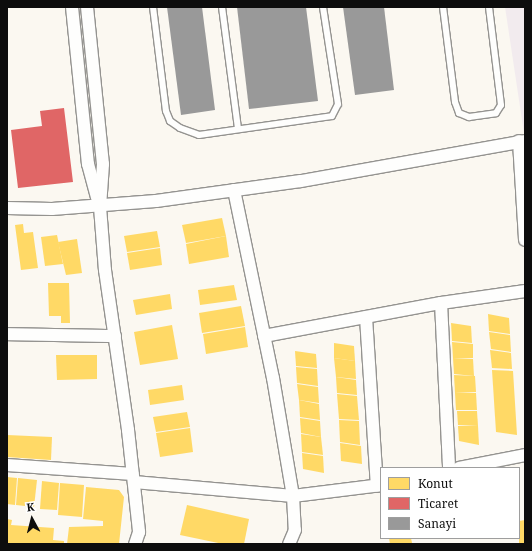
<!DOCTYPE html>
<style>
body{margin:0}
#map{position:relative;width:532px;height:551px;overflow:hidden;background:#fbf8f1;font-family:"Noto Serif",serif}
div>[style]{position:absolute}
.industrial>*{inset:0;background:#f2ebee}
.homes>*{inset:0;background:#ffd966}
.shops>*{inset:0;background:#e06666}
.industry>*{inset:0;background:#999}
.roads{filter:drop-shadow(1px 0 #949390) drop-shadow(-1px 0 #949390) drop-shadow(0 1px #949390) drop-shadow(0 -1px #949390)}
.service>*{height:6px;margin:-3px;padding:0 3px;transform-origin:3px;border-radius:3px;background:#fefefd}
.minor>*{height:12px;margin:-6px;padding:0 6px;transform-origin:6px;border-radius:6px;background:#fefefd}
span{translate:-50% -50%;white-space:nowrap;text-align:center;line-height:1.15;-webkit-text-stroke:4px #fff;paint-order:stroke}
.frame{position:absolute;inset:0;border:8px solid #0d0d0d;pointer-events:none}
.legend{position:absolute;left:380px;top:467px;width:140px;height:72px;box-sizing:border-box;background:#fff;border:1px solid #9e9e9e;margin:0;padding:5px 7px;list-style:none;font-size:12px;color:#0d0d0d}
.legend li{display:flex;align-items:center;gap:8px;height:20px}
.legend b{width:20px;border:1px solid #9e9e9e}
.north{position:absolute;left:12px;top:499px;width:40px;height:40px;-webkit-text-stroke:3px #fff;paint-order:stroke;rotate:353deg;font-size:11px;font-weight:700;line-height:16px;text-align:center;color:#0d0d0d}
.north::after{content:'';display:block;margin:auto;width:14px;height:18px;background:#0d0d0d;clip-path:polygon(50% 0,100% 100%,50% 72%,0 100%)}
</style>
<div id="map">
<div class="industrial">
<i style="clip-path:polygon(505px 7px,525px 7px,525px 140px)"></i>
</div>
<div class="homes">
<i style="clip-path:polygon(222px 218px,226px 236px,186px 243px,182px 225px)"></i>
<i style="clip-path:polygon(23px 224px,24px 233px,33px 232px,38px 268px,21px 270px,15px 225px)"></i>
<i style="clip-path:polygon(157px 231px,160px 247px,127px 252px,124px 236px)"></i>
<i style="clip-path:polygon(57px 235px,63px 264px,45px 266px,41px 237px)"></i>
<i style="clip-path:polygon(226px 236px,229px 257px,189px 264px,186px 244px)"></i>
<i style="clip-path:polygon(77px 239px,82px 273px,66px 275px,58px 242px)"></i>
<i style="clip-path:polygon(160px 248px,162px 265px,130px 270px,127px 253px)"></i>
<i style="clip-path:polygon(48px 283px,69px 283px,70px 323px,61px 323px,61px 316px,49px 316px)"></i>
<i style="clip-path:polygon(234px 285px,237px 300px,200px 305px,198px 290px)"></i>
<i style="clip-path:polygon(170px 294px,172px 309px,136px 315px,133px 300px)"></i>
<i style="clip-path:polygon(241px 306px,245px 326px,202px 333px,199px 313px)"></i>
<i style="clip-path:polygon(488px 314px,509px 318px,510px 334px,489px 331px)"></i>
<i style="clip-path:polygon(451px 323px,471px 326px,472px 343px,452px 341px)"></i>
<i style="clip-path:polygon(172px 325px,178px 359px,140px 365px,134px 332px)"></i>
<i style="clip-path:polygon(245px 327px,248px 347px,206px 354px,203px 334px)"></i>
<i style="clip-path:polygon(489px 332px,510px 335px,511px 352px,491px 349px)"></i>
<i style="clip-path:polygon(452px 342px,473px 344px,473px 358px,453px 358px)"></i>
<i style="clip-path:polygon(334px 343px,354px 346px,355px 361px,334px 358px)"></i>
<i style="clip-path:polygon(490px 350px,511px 353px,512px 369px,492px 368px)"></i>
<i style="clip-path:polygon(295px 351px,316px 354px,317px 368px,296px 366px)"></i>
<i style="clip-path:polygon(56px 355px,97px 355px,97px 379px,57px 380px)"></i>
<i style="clip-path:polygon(334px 358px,355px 361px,356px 379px,336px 377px)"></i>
<i style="clip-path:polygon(453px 358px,473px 359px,474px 376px,454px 374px)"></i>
<i style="clip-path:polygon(296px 367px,317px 369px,318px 386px,297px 383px)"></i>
<i style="clip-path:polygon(492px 370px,513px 371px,517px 435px,496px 432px)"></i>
<i style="clip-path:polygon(454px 375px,475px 376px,476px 392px,455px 393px)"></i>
<i style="clip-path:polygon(336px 377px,356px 380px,357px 395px,337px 393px)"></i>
<i style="clip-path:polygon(297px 384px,318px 387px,319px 403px,299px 400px)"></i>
<i style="clip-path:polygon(182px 385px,184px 400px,150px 405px,148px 390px)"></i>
<i style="clip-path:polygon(455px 393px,476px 393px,477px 410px,456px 410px)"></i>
<i style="clip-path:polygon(337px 394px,357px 396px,359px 420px,339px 419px)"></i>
<i style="clip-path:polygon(299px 400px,319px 404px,320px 420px,300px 417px)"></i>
<i style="clip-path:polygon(457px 411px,477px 411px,478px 426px,458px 425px)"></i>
<i style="clip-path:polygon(187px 412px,190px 427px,156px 432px,153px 417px)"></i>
<i style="clip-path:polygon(300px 418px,320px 421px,321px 437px,301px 433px)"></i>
<i style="clip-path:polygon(339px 420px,359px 421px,360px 445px,340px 442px)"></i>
<i style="clip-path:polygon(458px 426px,478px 426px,479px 445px,459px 441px)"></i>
<i style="clip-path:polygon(190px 428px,193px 452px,160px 457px,156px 433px)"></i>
<i style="clip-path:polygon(301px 434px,321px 437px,323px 455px,302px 452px)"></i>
<i style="clip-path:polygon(7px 435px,52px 437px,51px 460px,7px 457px)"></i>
<i style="clip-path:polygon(340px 443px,361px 446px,362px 464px,341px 461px)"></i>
<i style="clip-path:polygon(302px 453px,323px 456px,324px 473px,303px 469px)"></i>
<i style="clip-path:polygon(7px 477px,17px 478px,15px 505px,7px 504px)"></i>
<i style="clip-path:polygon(18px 478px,37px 480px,34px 507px,16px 505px)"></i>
<i style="clip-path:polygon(42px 481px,59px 483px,57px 510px,40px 509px)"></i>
<i style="clip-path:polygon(60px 483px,84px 485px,82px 517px,58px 515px)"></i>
<i style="clip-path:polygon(86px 487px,119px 490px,124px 497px,119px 544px,67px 544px,69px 527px,103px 526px,103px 521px,83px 519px)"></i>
<i style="clip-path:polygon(187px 505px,249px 519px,244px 544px,223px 544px,180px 535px)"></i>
<i style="clip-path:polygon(7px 519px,12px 520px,11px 525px,54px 528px,53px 540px,64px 541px,64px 544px,7px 544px)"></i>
<i style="clip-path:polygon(525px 520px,525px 544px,519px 544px,519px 521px)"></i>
<i style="clip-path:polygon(389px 538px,411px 538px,412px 543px,390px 544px)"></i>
</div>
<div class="shops">
<i style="clip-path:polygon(64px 108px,73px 182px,18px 188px,11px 130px,42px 126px,40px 111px)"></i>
</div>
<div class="industry">
<i style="clip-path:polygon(167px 7px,202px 7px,215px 110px,181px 115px)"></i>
<i style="clip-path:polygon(237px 7px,306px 7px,318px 101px,249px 109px)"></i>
<i style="clip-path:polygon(343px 7px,384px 7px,394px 90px,355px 95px)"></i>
</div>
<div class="roads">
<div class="service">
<i style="left:153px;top:7px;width:105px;rotate:82.9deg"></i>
<i style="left:166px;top:111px;width:11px;rotate:68deg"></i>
<i style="left:170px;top:121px;width:12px;rotate:35deg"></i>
<i style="left:180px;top:128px;width:20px;rotate:20deg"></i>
<i style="left:199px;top:135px;width:134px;rotate:-8.1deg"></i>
<i style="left:332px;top:116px;width:13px;rotate:-63deg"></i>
<i style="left:338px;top:104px;width:98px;rotate:-98.8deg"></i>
<i style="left:222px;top:7px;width:123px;rotate:82.5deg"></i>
<i style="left:443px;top:7px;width:96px;rotate:82.8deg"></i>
<i style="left:455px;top:102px;width:12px;rotate:70deg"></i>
<i style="left:459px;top:113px;width:11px;rotate:22deg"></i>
<i style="left:469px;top:117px;width:27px;rotate:-8deg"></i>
<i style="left:496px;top:113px;width:9px;rotate:-58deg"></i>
<i style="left:501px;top:105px;width:99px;rotate:-97deg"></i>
</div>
<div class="minor">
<i style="left:72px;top:7px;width:158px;rotate:84.2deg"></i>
<i style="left:88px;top:164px;width:35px;rotate:75deg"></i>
<i style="left:87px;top:7px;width:158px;rotate:84.2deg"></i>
<i style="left:103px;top:164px;width:43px;rotate:94deg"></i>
<i style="left:100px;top:207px;width:63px;rotate:85.5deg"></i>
<i style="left:105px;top:270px;width:162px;rotate:81.8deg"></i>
<i style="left:128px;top:430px;width:103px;rotate:83.8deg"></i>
<i style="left:139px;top:532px;width:13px;rotate:108deg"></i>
<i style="left:519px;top:141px;width:99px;rotate:86.5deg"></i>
<i style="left:234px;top:190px;width:192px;rotate:78.3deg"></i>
<i style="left:273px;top:378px;width:120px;rotate:80.4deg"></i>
<i style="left:293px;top:496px;width:34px;rotate:87deg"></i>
<i style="left:295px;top:530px;width:15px;rotate:113deg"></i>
<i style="left:7px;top:208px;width:45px;rotate:1.3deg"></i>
<i style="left:52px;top:209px;width:104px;rotate:-4.4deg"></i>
<i style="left:156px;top:201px;width:146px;rotate:-7.9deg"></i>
<i style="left:301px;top:181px;width:228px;rotate:-10.1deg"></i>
<i style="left:441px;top:303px;width:165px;rotate:87.2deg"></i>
<i style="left:366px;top:317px;width:169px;rotate:86.3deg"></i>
<i style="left:7px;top:334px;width:108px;rotate:1.1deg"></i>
<i style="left:264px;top:336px;width:180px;rotate:-10.6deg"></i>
<i style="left:441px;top:303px;width:85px;rotate:-8.1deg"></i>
<i style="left:7px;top:465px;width:126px;rotate:4.1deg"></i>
<i style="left:459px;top:468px;width:67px;rotate:-11.1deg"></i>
<i style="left:134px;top:482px;width:160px;rotate:5deg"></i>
<i style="left:293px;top:496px;width:89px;rotate:-7.1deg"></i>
</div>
</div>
<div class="frame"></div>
<ul class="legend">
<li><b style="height:11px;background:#ffd966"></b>Konut</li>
<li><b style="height:11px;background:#e06666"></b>Ticaret</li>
<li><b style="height:11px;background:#999"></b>Sanayi</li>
</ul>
<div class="north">K</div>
</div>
